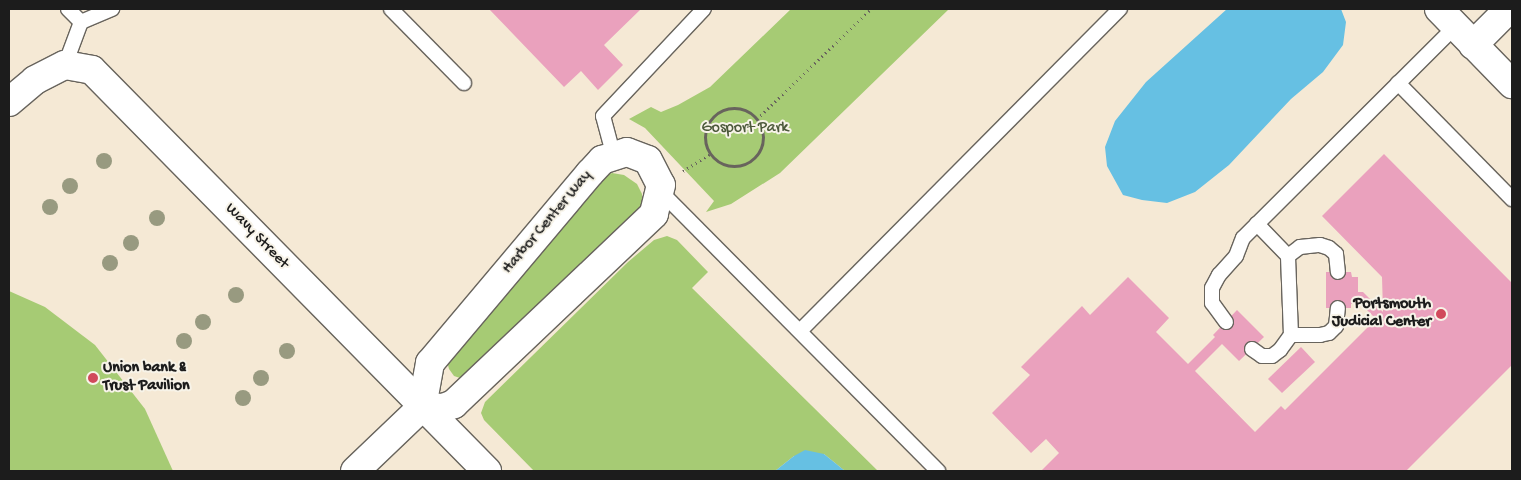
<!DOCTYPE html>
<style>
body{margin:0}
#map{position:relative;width:1521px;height:480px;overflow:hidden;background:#f5e9d5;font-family:"Gochi Hand",sans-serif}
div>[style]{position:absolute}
.green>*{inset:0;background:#a6cb74}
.water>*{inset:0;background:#66c0e3}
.building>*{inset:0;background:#eaa1bd}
.path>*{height:3px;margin-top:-1.5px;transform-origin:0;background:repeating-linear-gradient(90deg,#68645d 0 1px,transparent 0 5px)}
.path>.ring{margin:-1.5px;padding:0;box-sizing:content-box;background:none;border:3px solid #68645d;border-radius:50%}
.roads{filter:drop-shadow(1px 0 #68645d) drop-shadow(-1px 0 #68645d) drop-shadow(0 1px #68645d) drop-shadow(0 -1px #68645d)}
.service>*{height:14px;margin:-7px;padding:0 7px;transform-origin:7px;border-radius:7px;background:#fff}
.minor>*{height:28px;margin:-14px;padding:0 14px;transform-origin:14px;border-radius:14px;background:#fff}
.trees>*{width:16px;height:16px;margin:-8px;border-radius:50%;background:#989a80}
.dots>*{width:14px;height:14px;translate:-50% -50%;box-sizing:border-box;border:2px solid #f7f3e8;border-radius:50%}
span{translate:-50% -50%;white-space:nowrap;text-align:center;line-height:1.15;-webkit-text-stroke:4px #f7f3e8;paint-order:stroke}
.park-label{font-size:16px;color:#4c593b}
.street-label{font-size:16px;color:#1c1c1c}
.poi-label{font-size:16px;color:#1c1c1c;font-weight:700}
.right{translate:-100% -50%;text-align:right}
.left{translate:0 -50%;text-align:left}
.frame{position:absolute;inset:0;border:10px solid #1c1c1c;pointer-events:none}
</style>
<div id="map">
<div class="green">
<i style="clip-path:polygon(791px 9px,949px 9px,780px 173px,731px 204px,706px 212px,714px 201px,645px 128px,629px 119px,651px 107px,661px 112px,678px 105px,710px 87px)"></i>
<i style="clip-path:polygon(612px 173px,624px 175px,637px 184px,642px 194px,642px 208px,463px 379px,454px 376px,449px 369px,447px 361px,601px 177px)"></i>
<i style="clip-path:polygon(667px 236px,677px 240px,708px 272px,692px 288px,878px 471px,845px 471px,824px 454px,794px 456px,775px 471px,534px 471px,484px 420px,481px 413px,485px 402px,628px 262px,654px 240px)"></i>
<i style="clip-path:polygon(9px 291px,45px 307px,95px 345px,145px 409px,173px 471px,9px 471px)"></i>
</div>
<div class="water">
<i style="clip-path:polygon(1227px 9px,1341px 9px,1346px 22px,1343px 45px,1323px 72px,1291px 99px,1229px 165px,1195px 192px,1167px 203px,1142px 200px,1123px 195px,1107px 166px,1105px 147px,1115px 121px,1146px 82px)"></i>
<i style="clip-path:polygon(805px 450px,824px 454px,845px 471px,775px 471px,794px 456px)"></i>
</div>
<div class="building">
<i style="clip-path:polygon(489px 9px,641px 9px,604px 45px,623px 65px,598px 90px,581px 71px,564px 87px)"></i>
<i style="clip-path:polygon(1384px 154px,1512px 283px,1512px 365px,1406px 471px,1041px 471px,1059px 453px,1046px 439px,1031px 453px,992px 413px,1030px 375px,1021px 367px,1082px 306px,1090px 315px,1128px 277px,1169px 318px,1156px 332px,1188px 364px,1215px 337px,1213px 335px,1237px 310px,1264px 337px,1239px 361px,1222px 344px,1195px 371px,1255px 432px,1281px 406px,1285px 410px,1376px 319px,1358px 301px,1358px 304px,1351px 304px,1351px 308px,1326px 308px,1326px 272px,1351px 272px,1352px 277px,1358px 277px,1358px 292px,1363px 292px,1383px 312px,1382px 277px,1322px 216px)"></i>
<i style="clip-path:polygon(1301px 347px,1315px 362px,1282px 393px,1268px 379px)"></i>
</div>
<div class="path">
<i class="ring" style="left:705px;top:108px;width:55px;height:55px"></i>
<i style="left:757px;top:119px;width:158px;rotate:-44deg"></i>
<i style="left:683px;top:171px;width:32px;rotate:-32deg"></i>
</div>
<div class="roads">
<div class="service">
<i style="left:68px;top:9px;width:18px;rotate:45deg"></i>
<i style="left:391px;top:9px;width:104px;rotate:45.4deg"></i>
<i style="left:65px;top:65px;width:46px;rotate:-69.6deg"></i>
<i style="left:81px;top:22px;width:34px;rotate:-23deg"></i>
<i style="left:1398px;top:83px;width:163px;rotate:45.5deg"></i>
<i style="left:614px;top:157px;width:42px;rotate:-105deg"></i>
<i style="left:603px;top:116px;width:147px;rotate:-46.7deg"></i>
<i style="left:660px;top:191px;width:395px;rotate:45.2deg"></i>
<i style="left:1288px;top:256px;width:15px;rotate:-37deg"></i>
<i style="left:1300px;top:247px;width:20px;rotate:-6deg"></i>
<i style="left:1320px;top:245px;width:9px;rotate:18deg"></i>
<i style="left:1329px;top:248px;width:9px;rotate:41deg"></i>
<i style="left:1336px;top:254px;width:18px;rotate:84deg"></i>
<i style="left:1226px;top:322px;width:24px;rotate:-126deg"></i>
<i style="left:1212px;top:303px;width:15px;rotate:-90deg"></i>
<i style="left:1212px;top:288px;width:15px;rotate:-62deg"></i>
<i style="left:1219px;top:275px;width:25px;rotate:-48deg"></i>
<i style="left:1236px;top:256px;width:19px;rotate:-69deg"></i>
<i style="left:1243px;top:238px;width:299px;rotate:-44.9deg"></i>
<i style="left:800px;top:331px;width:454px;rotate:-45.2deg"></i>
<i style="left:1291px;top:335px;width:29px"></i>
<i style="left:1320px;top:335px;width:9px;rotate:-13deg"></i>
<i style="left:1329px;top:333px;width:10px;rotate:-45deg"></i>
<i style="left:1336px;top:326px;width:18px;rotate:-84deg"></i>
<i style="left:1252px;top:349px;width:12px;rotate:35deg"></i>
<i style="left:1262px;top:356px;width:10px"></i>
<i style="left:1272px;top:356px;width:10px;rotate:-37deg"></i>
<i style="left:1280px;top:350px;width:19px;rotate:-54deg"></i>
<i style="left:1291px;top:335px;width:79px;rotate:-92.2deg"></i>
<i style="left:1288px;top:256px;width:45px;rotate:-134.1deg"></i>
</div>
<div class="minor">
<i style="left:1439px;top:9px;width:105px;rotate:45.8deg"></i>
<i style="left:1473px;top:45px;width:51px;rotate:-45deg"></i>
<i style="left:9px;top:102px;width:34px;rotate:-40deg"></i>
<i style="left:35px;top:80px;width:34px;rotate:-27deg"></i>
<i style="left:65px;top:65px;width:27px;rotate:10deg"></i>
<i style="left:92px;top:70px;width:563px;rotate:45.43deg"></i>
<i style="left:355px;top:471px;width:93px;rotate:-43.7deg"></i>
<i style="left:422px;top:407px;width:45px;rotate:-79.7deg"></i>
<i style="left:430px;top:363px;width:248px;rotate:-49.9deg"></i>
<i style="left:590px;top:173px;width:18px;rotate:-47deg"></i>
<i style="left:602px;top:160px;width:26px;rotate:-18deg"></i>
<i style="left:627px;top:152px;width:22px;rotate:21deg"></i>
<i style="left:648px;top:160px;width:28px;rotate:63deg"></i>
<i style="left:661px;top:185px;width:30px;rotate:104deg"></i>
<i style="left:654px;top:214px;width:276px;rotate:136.5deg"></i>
<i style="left:454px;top:404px;width:12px;rotate:160deg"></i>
<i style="left:443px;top:408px;width:21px;rotate:-177deg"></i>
</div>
</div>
<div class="trees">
<i style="left:104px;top:161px"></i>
<i style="left:70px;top:186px"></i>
<i style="left:50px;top:207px"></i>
<i style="left:157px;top:218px"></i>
<i style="left:131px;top:243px"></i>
<i style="left:110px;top:263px"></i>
<i style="left:236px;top:295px"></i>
<i style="left:203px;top:322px"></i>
<i style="left:184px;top:341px"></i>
<i style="left:287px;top:351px"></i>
<i style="left:261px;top:378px"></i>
<i style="left:243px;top:398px"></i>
</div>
<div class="dots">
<i style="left:1441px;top:314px;background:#d1495b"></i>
<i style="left:93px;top:378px;background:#d1495b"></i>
</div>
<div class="park-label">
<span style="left:745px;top:129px">Gosport Park</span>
</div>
<div class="street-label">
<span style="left:548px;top:223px;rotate:-50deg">Harbor Center Way</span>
<span style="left:256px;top:237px;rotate:46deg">Wavy Street</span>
</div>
<div class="poi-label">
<span class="right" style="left:1431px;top:314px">Portsmouth<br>Judicial Center</span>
<span class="left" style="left:103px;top:378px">Union bank &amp;<br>Trust Pavilion</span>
</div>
<div class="frame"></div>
</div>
